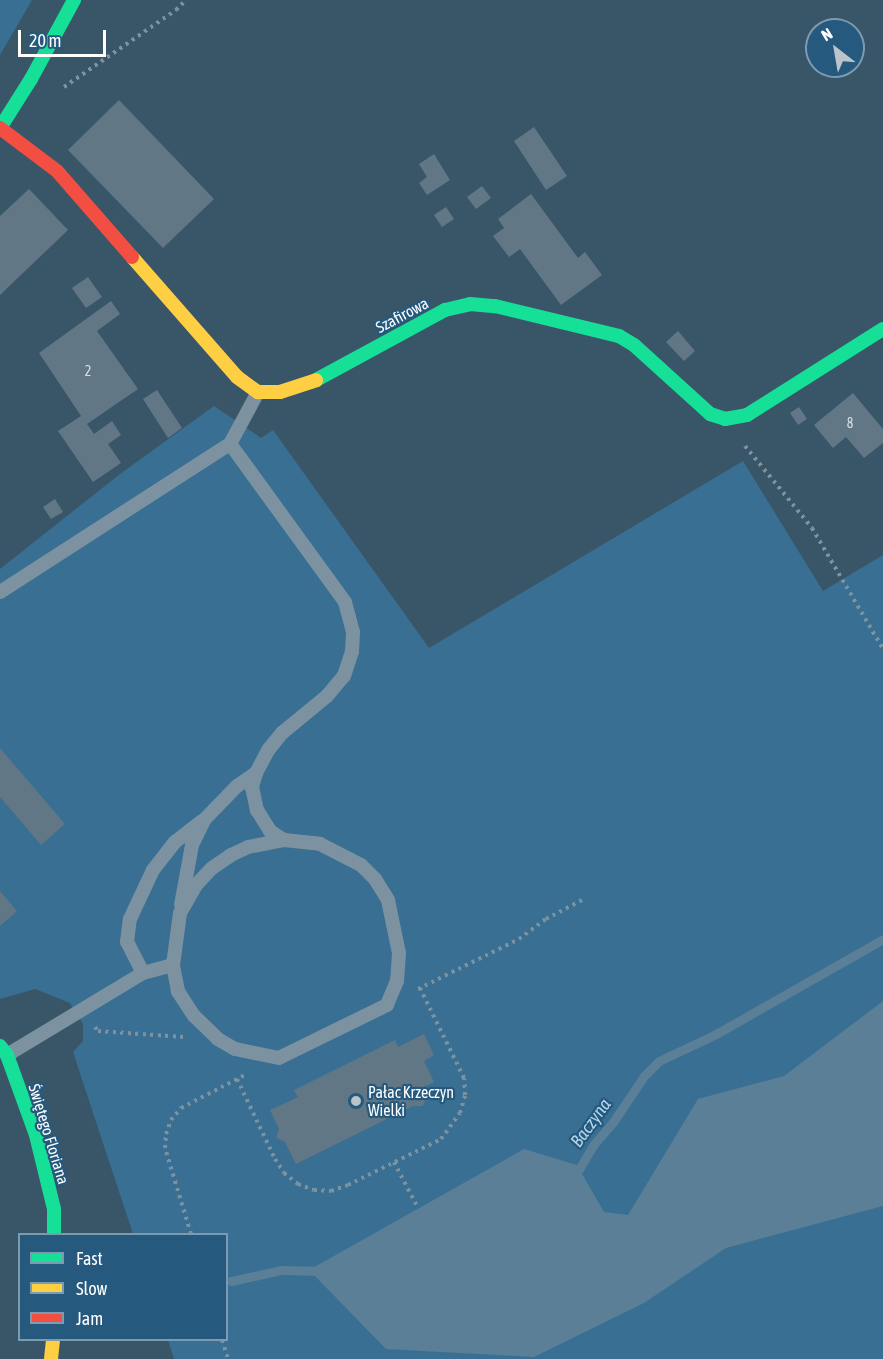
<!DOCTYPE html>
<meta charset="utf-8">
<style>
body{margin:0}
#map{position:relative;width:883px;height:1359px;overflow:hidden;background:#395669;font-family:"Asap Condensed",sans-serif}
div>[style]{position:absolute}
.green>*{inset:0;background:#386f93}
.water>*{inset:0;background:#5a7f97}
.stream>*{height:9px;margin:-4.5px;padding:0 4.5px;transform-origin:4.5px;border-radius:4.5px;background:#5a7f97}
.building>*{inset:0;background:#617785}
.path>*{height:4px;margin-top:-2px;transform-origin:0;background:repeating-linear-gradient(90deg,#7d92a0 0 3px,transparent 0 7.5px)}
.lane>*{height:14px;margin:-7px;padding:0 7px;transform-origin:7px;border-radius:7px;background:#7d92a0}
.fast>*{height:14px;margin:-7px;padding:0 7px;transform-origin:7px;border-radius:7px;background:#16e098}
.slow>*{height:14px;margin:-7px;padding:0 7px;transform-origin:7px;border-radius:7px;background:#ffcf43}
.jam>*{height:14px;margin:-7px;padding:0 7px;transform-origin:7px;border-radius:7px;background:#f24e42}
.dots>*{width:16px;height:16px;translate:-50% -50%;box-sizing:border-box;border:3px solid #25597d;border-radius:50%}
span{translate:-50% -50%;white-space:nowrap;text-align:center;line-height:1.15;-webkit-text-stroke:4.5px #25597d;paint-order:stroke}
.number-label{font-size:14px;color:#d8dde0}
.number-label span{-webkit-text-stroke-width:0}
.street-label{font-size:16px;color:#fff}
.poi-label{font-size:16px;color:#fff}
.left{translate:0 -50%;text-align:left}
.water-label{font-size:18px;color:#b4d7ed;font-style:italic}
.legend{position:absolute;left:18px;top:1233px;width:210px;height:108px;box-sizing:border-box;background:#25597d;border:2px solid #7c9bb1;margin:0;padding:8px 10px;list-style:none;font-size:18px;color:#fff}
.legend li{display:flex;align-items:center;gap:12px;height:30px}
.legend b{width:30px;border:2px solid #7c9bb1}
.north{position:absolute;left:805px;top:18px;width:60px;height:60px;box-sizing:border-box;background:#25597d;border:2px solid #7c9bb1;border-radius:50%;rotate:329deg;font-size:16px;font-weight:700;line-height:24px;text-align:center;color:#fff}
.north::after{content:'';display:block;margin:auto;width:21px;height:27px;background:#bac4ca;clip-path:polygon(50% 0,100% 100%,50% 72%,0 100%)}
.scale{position:absolute;left:18px;top:30px;width:88px;height:27px;box-sizing:border-box;border:3px solid #fff;border-top:0;padding-left:8px;font-size:18px;line-height:21px;white-space:nowrap;color:#fff;-webkit-text-stroke:4px #25597d;paint-order:stroke}
</style>
<div id="map">
<div class="green">
<i style="clip-path:polygon(0 0,32px 0,0 55px)"></i>
<i style="clip-path:polygon(214px 406px,261px 438px,273px 430px,429px 648px,743px 461px,823px 591px,883px 555px,883px 1359px,174px 1359px,168px 1340px,226px 1340px,226px 1234px,133px 1234px,73px 1052px,83px 1041px,83px 1024px,70px 1003px,35px 989px,0 999px,0 569px,120px 474px)"></i>
</div>
<div class="water">
<i style="clip-path:polygon(883px 1001px,883px 1206px,726px 1248px,644px 1303px,534px 1357px,386px 1349px,309px 1270px,524px 1149px,577px 1165px,604px 1212px,628px 1215px,698px 1099px,784px 1076px)"></i>
</div>
<div class="stream">
<i style="left:570px;top:1175px;width:11px;rotate:-34deg"></i>
<i style="left:579px;top:1169px;width:29px;rotate:-59deg"></i>
<i style="left:594px;top:1144px;width:29px;rotate:-49deg"></i>
<i style="left:613px;top:1122px;width:55px;rotate:-56deg"></i>
<i style="left:644px;top:1076px;width:21px;rotate:-45deg"></i>
<i style="left:659px;top:1061px;width:63px;rotate:-25.3deg"></i>
<i style="left:716px;top:1034px;width:192px;rotate:-29.6deg"></i>
<i style="left:231px;top:1281px;width:51px;rotate:-12.4deg"></i>
<i style="left:281px;top:1270px;width:40px;rotate:1.4deg"></i>
</div>
<div class="building">
<i style="clip-path:polygon(119px 100px,214px 199px,163px 248px,68px 150px)"></i>
<i style="clip-path:polygon(534px 127px,567px 176px,546px 190px,514px 141px)"></i>
<i style="clip-path:polygon(434px 154px,450px 180px,427px 195px,419px 183px,427px 177px,419px 164px)"></i>
<i style="clip-path:polygon(482px 186px,491px 198px,476px 209px,467px 197px)"></i>
<i style="clip-path:polygon(29px 189px,68px 230px,0 295px,0 216px)"></i>
<i style="clip-path:polygon(531px 194px,578px 258px,585px 252px,602px 275px,561px 305px,520px 249px,509px 257px,493px 236px,504px 228px,498px 219px)"></i>
<i style="clip-path:polygon(446px 207px,454px 219px,442px 227px,434px 215px)"></i>
<i style="clip-path:polygon(88px 277px,102px 297px,86px 308px,72px 288px)"></i>
<i style="clip-path:polygon(111px 301px,120px 314px,97px 331px,138px 389px,87px 424px,94px 434px,112px 421px,121px 435px,108px 444px,121px 463px,93px 482px,58px 431px,81px 416px,39px 353px)"></i>
<i style="clip-path:polygon(678px 331px,695px 351px,684px 361px,666px 342px)"></i>
<i style="clip-path:polygon(157px 390px,182px 428px,168px 438px,143px 399px)"></i>
<i style="clip-path:polygon(853px 393px,883px 429px,883px 443px,864px 458px,846px 437px,833px 448px,814px 425px)"></i>
<i style="clip-path:polygon(799px 407px,807px 419px,798px 425px,790px 413px)"></i>
<i style="clip-path:polygon(55px 499px,63px 512px,51px 519px,43px 507px)"></i>
<i style="clip-path:polygon(0 748px,65px 824px,41px 845px,0 797px)"></i>
<i style="clip-path:polygon(0 891px,17px 911px,0 926px)"></i>
<i style="clip-path:polygon(424px 1034px,434px 1055px,424px 1061px,434px 1082px,419px 1089px,427px 1096px,423px 1106px,413px 1106px,296px 1164px,285px 1142px,276px 1138px,279px 1129px,270px 1110px,298px 1097px,294px 1090px,395px 1040px,398px 1047px)"></i>
</div>
<div class="path">
<i style="left:64px;top:87px;width:136px;rotate:-34.5deg"></i>
<i style="left:176px;top:10px;width:14px;rotate:-45deg"></i>
<i style="left:745px;top:446px;width:106px;rotate:50.7deg"></i>
<i style="left:812px;top:528px;width:140px;rotate:59.6deg"></i>
<i style="left:418px;top:989px;width:113px;rotate:-26.3deg"></i>
<i style="left:519px;top:939px;width:34px;rotate:-37deg"></i>
<i style="left:546px;top:919px;width:45px;rotate:-27.7deg"></i>
<i style="left:95px;top:1027px;width:5px;rotate:53deg"></i>
<i style="left:98px;top:1031px;width:86px;rotate:4deg"></i>
<i style="left:237px;top:1079px;width:89px;rotate:64.6deg"></i>
<i style="left:275px;top:1159px;width:17px;rotate:57deg"></i>
<i style="left:284px;top:1173px;width:18px;rotate:38deg"></i>
<i style="left:298px;top:1184px;width:17px;rotate:21deg"></i>
<i style="left:314px;top:1190px;width:17px;rotate:3deg"></i>
<i style="left:331px;top:1191px;width:18px;rotate:-19deg"></i>
<i style="left:348px;top:1185px;width:104px;rotate:-26.3deg"></i>
<i style="left:441px;top:1139px;width:32px;rotate:-54deg"></i>
<i style="left:460px;top:1113px;width:19px;rotate:-74deg"></i>
<i style="left:465px;top:1095px;width:17px;rotate:-93deg"></i>
<i style="left:464px;top:1078px;width:100px;rotate:-116.1deg"></i>
<i style="left:394px;top:1162px;width:52px;rotate:62.4deg"></i>
<i style="left:191px;top:1234px;width:90px;rotate:-106.8deg"></i>
<i style="left:165px;top:1148px;width:14px;rotate:-86deg"></i>
<i style="left:166px;top:1134px;width:15px;rotate:-70deg"></i>
<i style="left:171px;top:1120px;width:16px;rotate:-50deg"></i>
<i style="left:181px;top:1108px;width:74px;rotate:-27.3deg"></i>
<i style="left:222px;top:1340px;width:20px;rotate:72deg"></i>
</div>
<div class="lane">
<i style="left:0;top:592px;width:274px;rotate:-32.8deg"></i>
<i style="left:256px;top:773px;width:15px;rotate:106deg"></i>
<i style="left:252px;top:787px;width:24px;rotate:78deg"></i>
<i style="left:257px;top:810px;width:25px;rotate:58deg"></i>
<i style="left:270px;top:831px;width:17px;rotate:33deg"></i>
<i style="left:284px;top:840px;width:36px;rotate:6deg"></i>
<i style="left:320px;top:844px;width:46px;rotate:27.1deg"></i>
<i style="left:361px;top:865px;width:20px;rotate:45deg"></i>
<i style="left:375px;top:879px;width:25px;rotate:58deg"></i>
<i style="left:388px;top:900px;width:54px;rotate:78.3deg"></i>
<i style="left:399px;top:953px;width:28px;rotate:94deg"></i>
<i style="left:397px;top:981px;width:26px;rotate:113deg"></i>
<i style="left:387px;top:1005px;width:120px;rotate:153.9deg"></i>
<i style="left:279px;top:1058px;width:45px;rotate:-168.4deg"></i>
<i style="left:235px;top:1049px;width:20px;rotate:-150deg"></i>
<i style="left:218px;top:1039px;width:33px;rotate:-136deg"></i>
<i style="left:194px;top:1016px;width:30px;rotate:-123deg"></i>
<i style="left:178px;top:991px;width:26px;rotate:-101deg"></i>
<i style="left:173px;top:965px;width:52px;rotate:-82.3deg"></i>
<i style="left:180px;top:913px;width:32px;rotate:-60deg"></i>
<i style="left:196px;top:885px;width:23px;rotate:-47deg"></i>
<i style="left:212px;top:868px;width:23px;rotate:-34deg"></i>
<i style="left:231px;top:855px;width:19px;rotate:-25deg"></i>
<i style="left:248px;top:847px;width:37px;rotate:-11deg"></i>
<i style="left:181px;top:905px;width:61px;rotate:-79.6deg"></i>
<i style="left:192px;top:845px;width:28px;rotate:-64deg"></i>
<i style="left:204px;top:820px;width:47px;rotate:-45.9deg"></i>
<i style="left:237px;top:786px;width:23px;rotate:-34deg"></i>
<i style="left:256px;top:773px;width:27px;rotate:-62deg"></i>
<i style="left:269px;top:749px;width:21px;rotate:-51deg"></i>
<i style="left:282px;top:733px;width:58px;rotate:-39.4deg"></i>
<i style="left:327px;top:696px;width:26px;rotate:-50deg"></i>
<i style="left:344px;top:676px;width:25px;rotate:-72deg"></i>
<i style="left:352px;top:652px;width:20px;rotate:-87deg"></i>
<i style="left:353px;top:632px;width:31px;rotate:-105deg"></i>
<i style="left:345px;top:602px;width:195px;rotate:-126deg"></i>
<i style="left:230px;top:444px;width:59px;rotate:-61.7deg"></i>
<i style="left:143px;top:973px;width:35px;rotate:-117deg"></i>
<i style="left:127px;top:942px;width:23px;rotate:-83deg"></i>
<i style="left:130px;top:919px;width:54px;rotate:-64.9deg"></i>
<i style="left:153px;top:870px;width:36px;rotate:-52deg"></i>
<i style="left:175px;top:842px;width:33px;rotate:-38deg"></i>
<i style="left:7px;top:1055px;width:159px;rotate:-31.1deg"></i>
<i style="left:143px;top:973px;width:31px;rotate:-15deg"></i>
</div>
<div class="fast">
<i style="left:0;top:128px;width:58px;rotate:-57.7deg"></i>
<i style="left:31px;top:79px;width:90px;rotate:-61.4deg"></i>
<i style="left:316px;top:380px;width:147px;rotate:-28.5deg"></i>
<i style="left:445px;top:310px;width:26px;rotate:-13deg"></i>
<i style="left:470px;top:304px;width:25px;rotate:5deg"></i>
<i style="left:495px;top:306px;width:128px;rotate:13.6deg"></i>
<i style="left:619px;top:336px;width:17px;rotate:31deg"></i>
<i style="left:634px;top:345px;width:103px;rotate:42.2deg"></i>
<i style="left:710px;top:414px;width:16px;rotate:18deg"></i>
<i style="left:725px;top:419px;width:22px;rotate:-10deg"></i>
<i style="left:747px;top:415px;width:161px;rotate:-32.3deg"></i>
<i style="left:0;top:1046px;width:11px;rotate:52deg"></i>
<i style="left:7px;top:1055px;width:85px;rotate:70.1deg"></i>
<i style="left:36px;top:1135px;width:76px;rotate:76.3deg"></i>
<i style="left:54px;top:1209px;width:25px;rotate:90deg"></i>
</div>
<div class="slow">
<i style="left:132px;top:257px;width:159px;rotate:48.8deg"></i>
<i style="left:237px;top:377px;width:26px;rotate:36deg"></i>
<i style="left:258px;top:392px;width:22px"></i>
<i style="left:280px;top:392px;width:38px;rotate:-18deg"></i>
<i style="left:51px;top:1359px;width:19px;rotate:-84deg"></i>
</div>
<div class="jam">
<i style="left:0;top:128px;width:71px;rotate:37deg"></i>
<i style="left:57px;top:171px;width:114px;rotate:48.9deg"></i>
</div>
<div class="dots">
<i style="left:356px;top:1101px;background:#bac4ca"></i>
</div>
<div class="number-label">
<span style="left:88px;top:371px">2</span>
<span style="left:850px;top:423px">8</span>
</div>
<div class="street-label">
<span style="left:402px;top:315px;rotate:-28deg">Szafirowa</span>
<span style="left:49px;top:1134px;rotate:73deg">Świętego Floriana</span>
</div>
<div class="poi-label">
<span class="left" style="left:368px;top:1101px">Pałac Krzeczyn<br>Wielki</span>
</div>
<div class="water-label">
<span style="left:591px;top:1123px;rotate:-54deg">Baczyna</span>
</div>
<ul class="legend">
<li><b style="height:8px;background:#16e098"></b>Fast</li>
<li><b style="height:8px;background:#ffcf43"></b>Slow</li>
<li><b style="height:8px;background:#f24e42"></b>Jam</li>
</ul>
<div class="north">N</div>
<div class="scale">20 m</div>
</div>
